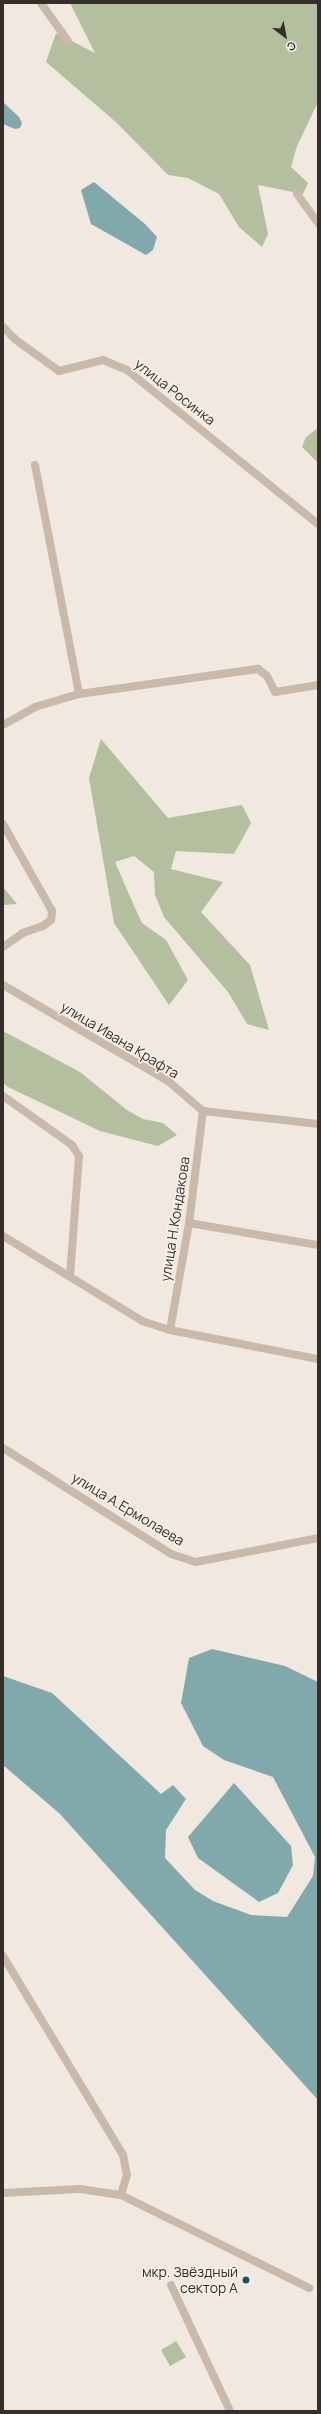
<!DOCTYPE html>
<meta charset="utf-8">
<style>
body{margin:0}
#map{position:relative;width:321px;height:2414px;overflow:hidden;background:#f1e8df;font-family:Manrope,sans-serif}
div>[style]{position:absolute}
.green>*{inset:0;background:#b4bfa0}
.water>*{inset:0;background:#80a9ab}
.street>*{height:8px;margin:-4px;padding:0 4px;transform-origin:4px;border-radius:4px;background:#c8b9ab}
.dots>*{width:11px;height:11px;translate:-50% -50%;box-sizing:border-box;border:2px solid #f9f2eb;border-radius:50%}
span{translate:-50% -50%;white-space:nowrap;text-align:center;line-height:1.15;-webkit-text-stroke:3px #f9f2eb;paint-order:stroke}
.street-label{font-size:14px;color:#362e2a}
.poi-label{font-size:14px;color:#362e2a}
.right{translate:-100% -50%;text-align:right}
.frame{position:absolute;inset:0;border:4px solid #362e2a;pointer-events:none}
.north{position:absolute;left:265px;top:16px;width:40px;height:40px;-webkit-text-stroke:3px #f9f2eb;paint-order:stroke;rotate:148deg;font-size:11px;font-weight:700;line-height:16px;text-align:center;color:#362e2a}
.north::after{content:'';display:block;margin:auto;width:14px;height:18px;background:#362e2a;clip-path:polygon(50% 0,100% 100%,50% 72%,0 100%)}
</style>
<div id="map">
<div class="green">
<i style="clip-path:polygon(70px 3px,318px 3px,318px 102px,297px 146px,291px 167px,308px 183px,303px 194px,258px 185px,268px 234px,262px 247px,239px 227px,219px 194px,188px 178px,168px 175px,117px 123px,46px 62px,56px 33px,95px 53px)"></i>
<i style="clip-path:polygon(318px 428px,318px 463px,302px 447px,306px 437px)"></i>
<i style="clip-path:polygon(101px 739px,168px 818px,242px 805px,251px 823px,234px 854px,176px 851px,171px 869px,223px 882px,201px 912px,250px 965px,269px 1030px,247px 1024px,228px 992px,164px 917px,155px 895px,154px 872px,134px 856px,115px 862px,135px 908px,142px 923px,166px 940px,188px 980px,169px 1005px,114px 923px,89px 778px)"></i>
<i style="clip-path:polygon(3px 887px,17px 904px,3px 905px)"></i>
<i style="clip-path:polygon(3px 1031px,80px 1072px,127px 1110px,143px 1119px,163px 1123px,177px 1135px,158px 1146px,100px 1131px,8px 1087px,3px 1083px)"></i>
<i style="clip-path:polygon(176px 2341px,186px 2357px,170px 2366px,161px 2350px)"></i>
</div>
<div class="water">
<i style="clip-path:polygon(3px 102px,19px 117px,22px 123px,20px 128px,15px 129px,3px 124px)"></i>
<i style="clip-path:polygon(94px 182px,145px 224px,157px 237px,153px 250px,146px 255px,91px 224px,81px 190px)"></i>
<i style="clip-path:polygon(212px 1649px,285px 1666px,318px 1682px,318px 2100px,60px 1814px,3px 1765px,3px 1676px,52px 1693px,161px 1794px,173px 1785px,186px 1799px,166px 1830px,165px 1858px,195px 1890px,213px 1901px,251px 1915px,287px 1917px,313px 1876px,315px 1857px,273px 1777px,224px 1760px,203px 1746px,181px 1703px,189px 1658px)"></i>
<i style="clip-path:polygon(234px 1783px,291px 1846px,293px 1865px,278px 1893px,259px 1902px,198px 1858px,188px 1837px)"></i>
</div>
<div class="street">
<i style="left:41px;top:3px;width:47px;rotate:54.6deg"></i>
<i style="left:297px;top:194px;width:36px;rotate:54deg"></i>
<i style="left:3px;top:327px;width:18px;rotate:45deg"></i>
<i style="left:16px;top:340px;width:53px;rotate:35.8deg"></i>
<i style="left:59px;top:371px;width:45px;rotate:-14deg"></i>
<i style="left:103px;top:360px;width:26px;rotate:23deg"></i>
<i style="left:127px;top:370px;width:245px;rotate:38.9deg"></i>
<i style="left:35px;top:465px;width:233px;rotate:79.1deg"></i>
<i style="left:3px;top:725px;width:37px;rotate:-29deg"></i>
<i style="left:35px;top:707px;width:46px;rotate:-16.5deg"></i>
<i style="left:79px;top:694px;width:181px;rotate:-8deg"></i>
<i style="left:258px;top:669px;width:11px;rotate:38deg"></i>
<i style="left:267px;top:676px;width:18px;rotate:63deg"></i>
<i style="left:275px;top:692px;width:44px;rotate:-9.2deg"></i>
<i style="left:3px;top:824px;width:100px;rotate:60.6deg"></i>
<i style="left:52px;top:911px;width:9px;rotate:96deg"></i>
<i style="left:51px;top:920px;width:10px;rotate:143deg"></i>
<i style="left:43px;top:926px;width:21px;rotate:161deg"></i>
<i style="left:23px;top:933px;width:24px;rotate:145deg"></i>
<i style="left:3px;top:985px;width:191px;rotate:30.2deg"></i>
<i style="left:168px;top:1081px;width:46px;rotate:40.6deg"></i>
<i style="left:203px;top:1111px;width:116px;rotate:6.4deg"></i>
<i style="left:3px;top:1096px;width:85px;rotate:35.4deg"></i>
<i style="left:72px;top:1145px;width:13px;rotate:58deg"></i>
<i style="left:79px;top:1156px;width:119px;rotate:94.3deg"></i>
<i style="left:189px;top:1223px;width:131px;rotate:9.7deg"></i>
<i style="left:3px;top:1236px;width:163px;rotate:31.4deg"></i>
<i style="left:142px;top:1321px;width:29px;rotate:18deg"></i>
<i style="left:170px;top:1330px;width:151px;rotate:11.1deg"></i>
<i style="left:170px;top:1330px;width:109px;rotate:-79.9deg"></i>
<i style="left:189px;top:1223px;width:113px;rotate:-82.9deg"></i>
<i style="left:3px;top:1448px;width:199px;rotate:32.2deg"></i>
<i style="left:171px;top:1554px;width:26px;rotate:18deg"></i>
<i style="left:196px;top:1562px;width:124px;rotate:-11.1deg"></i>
<i style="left:3px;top:1956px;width:232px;rotate:58.9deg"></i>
<i style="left:123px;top:2155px;width:20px;rotate:79deg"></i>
<i style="left:127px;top:2175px;width:21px;rotate:107deg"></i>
<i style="left:3px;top:2193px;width:77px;rotate:-3deg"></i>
<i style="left:80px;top:2189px;width:41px;rotate:8.3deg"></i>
<i style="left:121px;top:2195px;width:210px;rotate:26.3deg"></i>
<i style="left:171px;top:2285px;width:139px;rotate:64.9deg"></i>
</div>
<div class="dots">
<i style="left:246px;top:2280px;background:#235155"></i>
</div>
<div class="street-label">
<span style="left:175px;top:392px;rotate:38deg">улица Росинка</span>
<span style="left:120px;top:1040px;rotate:31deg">улица Ивана Крафта</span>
<span style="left:175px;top:1219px;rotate:-81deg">улица Н.Кондакова</span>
<span style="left:128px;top:1509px;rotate:31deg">улица А.Ермолаева</span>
</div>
<div class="poi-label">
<span class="right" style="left:238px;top:2280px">мкр. Звёздный<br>сектор А</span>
</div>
<div class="frame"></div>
<div class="north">С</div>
</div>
